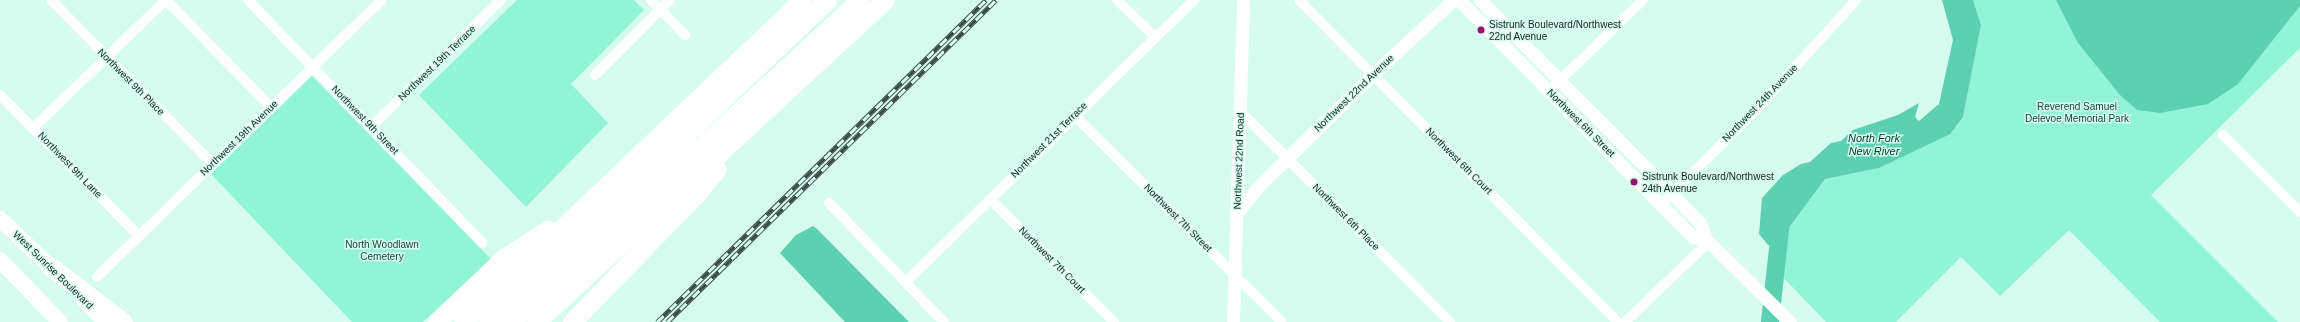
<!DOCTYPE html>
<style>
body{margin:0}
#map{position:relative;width:2300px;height:322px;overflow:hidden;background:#d5fcef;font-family:Arial,sans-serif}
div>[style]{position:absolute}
.green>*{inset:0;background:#91f4d7}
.water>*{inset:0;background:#5dd0b1}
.river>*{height:18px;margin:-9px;padding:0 9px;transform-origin:9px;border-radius:9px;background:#5dd0b1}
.minor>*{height:10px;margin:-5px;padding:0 5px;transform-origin:5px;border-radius:5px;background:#fff}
.tertiary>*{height:13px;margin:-6.5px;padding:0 6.5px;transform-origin:6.5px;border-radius:6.5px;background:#fff}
.primary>*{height:16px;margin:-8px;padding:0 8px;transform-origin:8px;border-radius:8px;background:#fff}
.motorway>*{height:19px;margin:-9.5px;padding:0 9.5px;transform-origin:9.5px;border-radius:9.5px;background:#fff}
.rail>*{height:4.5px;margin-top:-2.25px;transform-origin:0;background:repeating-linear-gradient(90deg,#d5fcef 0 9px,#3a4c47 0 18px);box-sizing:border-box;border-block:1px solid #3a4c47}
.dots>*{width:11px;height:11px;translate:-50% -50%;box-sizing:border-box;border:2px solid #d5fcef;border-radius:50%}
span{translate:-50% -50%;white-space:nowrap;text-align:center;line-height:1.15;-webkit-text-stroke:3px #d5fcef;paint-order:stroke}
.poi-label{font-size:10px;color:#182622}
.left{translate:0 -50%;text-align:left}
.street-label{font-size:10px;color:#182622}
.park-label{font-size:10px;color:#16483b}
.water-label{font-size:11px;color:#02392d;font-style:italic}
</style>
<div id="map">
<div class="green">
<i style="clip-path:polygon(517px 0,634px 0,644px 10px,571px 84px,608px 123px,526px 207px,419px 95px)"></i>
<i style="clip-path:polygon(1973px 0,2300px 0,2300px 48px,2151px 195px,2278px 322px,2160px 322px,2069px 230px,2000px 296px,1961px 257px,1896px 322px,1826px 322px,1777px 271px,1788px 229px,1825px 179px,1879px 168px,1963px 117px,1981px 25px)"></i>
<i style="clip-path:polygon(312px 76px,491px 259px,423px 322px,352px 322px,211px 174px)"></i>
</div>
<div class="water">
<i style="clip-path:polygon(1942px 0,1973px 0,1981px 25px,1963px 117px,1950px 134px,1879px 168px,1825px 179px,1788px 229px,1784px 245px,1768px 245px,1759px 234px,1762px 198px,1783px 175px,1801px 164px,1810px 162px,1831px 143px,1841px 141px,1853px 130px,1898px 115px,1919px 103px,1915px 117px,1919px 121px,1939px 104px,1953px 40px)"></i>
<i style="clip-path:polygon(2056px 0,2300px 0,2300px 6px,2238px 84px,2208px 104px,2160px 113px,2137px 110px,2120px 95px,2078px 43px)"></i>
<i style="clip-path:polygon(813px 226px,817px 229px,909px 322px,845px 322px,780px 253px,796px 235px)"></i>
</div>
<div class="river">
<i style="left:1770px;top:322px;width:102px;rotate:-83.8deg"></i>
</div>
<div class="minor">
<i style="left:51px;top:0;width:229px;rotate:45.4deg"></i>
<i style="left:166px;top:0;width:150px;rotate:45.5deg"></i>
<i style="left:248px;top:0;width:337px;rotate:46deg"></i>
<i style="left:651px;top:0;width:49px;rotate:45.8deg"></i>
<i style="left:1117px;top:0;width:52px;rotate:44.2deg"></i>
<i style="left:1299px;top:0;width:453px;rotate:45.3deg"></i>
<i style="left:595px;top:75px;width:106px;rotate:-45deg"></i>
<i style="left:1549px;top:91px;width:131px;rotate:-44.1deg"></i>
<i style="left:0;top:95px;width:198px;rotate:45.4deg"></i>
<i style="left:1241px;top:112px;width:296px;rotate:45.1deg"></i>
<i style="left:1074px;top:115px;width:293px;rotate:44.9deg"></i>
<i style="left:372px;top:126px;width:180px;rotate:-44.3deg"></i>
<i style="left:33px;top:128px;width:185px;rotate:-43.9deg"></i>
<i style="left:2223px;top:135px;width:109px;rotate:45deg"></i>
<i style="left:990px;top:199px;width:175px;rotate:44.8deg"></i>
<i style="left:829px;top:203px;width:165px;rotate:46deg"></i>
<i style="left:1661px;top:204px;width:134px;rotate:-44.7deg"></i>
<i style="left:1756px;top:110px;width:149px;rotate:-47.7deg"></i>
<i style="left:97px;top:277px;width:397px;rotate:-44.2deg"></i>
<i style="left:906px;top:282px;width:403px;rotate:-44.4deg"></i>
<i style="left:1625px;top:322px;width:116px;rotate:-43.6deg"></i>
</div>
<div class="tertiary">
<i style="left:1459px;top:0;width:333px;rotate:45.4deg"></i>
<i style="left:1693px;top:237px;width:13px;rotate:9deg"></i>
<i style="left:1480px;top:0;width:272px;rotate:45.3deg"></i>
<i style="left:1671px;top:193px;width:42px;rotate:46deg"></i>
<i style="left:1700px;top:223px;width:17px;rotate:69deg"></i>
<i style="left:1706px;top:239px;width:118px;rotate:44.7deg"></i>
<i style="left:1238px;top:211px;width:30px;rotate:-50deg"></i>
<i style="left:1257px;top:188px;width:163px;rotate:-44.5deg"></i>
<i style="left:1373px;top:74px;width:109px;rotate:-42.8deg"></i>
<i style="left:1233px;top:322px;width:322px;rotate:-88.2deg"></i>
</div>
<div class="primary">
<i style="left:0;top:219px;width:81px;rotate:43.5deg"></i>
<i style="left:0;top:260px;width:86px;rotate:45.9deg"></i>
<i style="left:84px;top:300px;width:30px;rotate:46deg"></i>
</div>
<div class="motorway">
<i style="left:50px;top:266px;width:92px;rotate:37.5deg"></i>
<i style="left:437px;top:322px;width:94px;rotate:-43.7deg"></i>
<i style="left:505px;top:257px;width:51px;rotate:-32.1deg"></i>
<i style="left:463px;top:322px;width:468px;rotate:-43.5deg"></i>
<i style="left:488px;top:322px;width:468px;rotate:-43.5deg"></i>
<i style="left:511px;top:322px;width:475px;rotate:-42.7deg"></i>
<i style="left:536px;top:322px;width:475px;rotate:-42.7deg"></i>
<i style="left:572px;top:322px;width:180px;rotate:-45.9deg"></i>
<i style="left:697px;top:193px;width:31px;rotate:-50deg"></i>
</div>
<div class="rail">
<i style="left:657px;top:322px;width:460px;rotate:-44.4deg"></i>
<i style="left:667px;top:322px;width:460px;rotate:-44.4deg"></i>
</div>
<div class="dots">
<i style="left:1481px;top:30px;background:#95136b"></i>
<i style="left:1634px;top:182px;background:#95136b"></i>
</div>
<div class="poi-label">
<span class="left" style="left:1489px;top:30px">Sistrunk Boulevard/Northwest<br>22nd Avenue</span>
<span class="left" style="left:1642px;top:182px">Sistrunk Boulevard/Northwest<br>24th Avenue</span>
</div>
<div class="street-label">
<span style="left:437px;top:63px;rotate:-44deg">Northwest 19th Terrace</span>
<span style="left:131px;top:82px;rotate:45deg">Northwest 9th Place</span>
<span style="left:1354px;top:93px;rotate:-44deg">Northwest 22nd Avenue</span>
<span style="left:1760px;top:103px;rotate:-46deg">Northwest 24th Avenue</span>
<span style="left:365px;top:120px;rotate:46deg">Northwest 9th Street</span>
<span style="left:1581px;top:123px;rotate:45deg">Northwest 6th Street</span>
<span style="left:239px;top:138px;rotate:-44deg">Northwest 19th Avenue</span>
<span style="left:1049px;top:140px;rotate:-45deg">Northwest 21st Terrace</span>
<span style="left:1239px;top:161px;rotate:-88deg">Northwest 22nd Road</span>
<span style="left:1459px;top:161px;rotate:45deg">Northwest 6th Court</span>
<span style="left:70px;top:165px;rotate:46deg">Northwest 9th Lane</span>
<span style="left:1346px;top:217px;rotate:45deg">Northwest 6th Place</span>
<span style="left:1178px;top:218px;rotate:45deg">Northwest 7th Street</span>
<span style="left:1052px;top:260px;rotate:45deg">Northwest 7th Court</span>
<span style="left:53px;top:270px;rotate:44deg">West Sunrise Boulevard</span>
</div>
<div class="park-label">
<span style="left:2077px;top:112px">Reverend Samuel<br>Delevoe Memorial Park</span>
<span style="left:382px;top:250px">North Woodlawn<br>Cemetery</span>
</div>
<div class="water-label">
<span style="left:1874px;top:145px">North Fork<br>New River</span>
</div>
</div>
